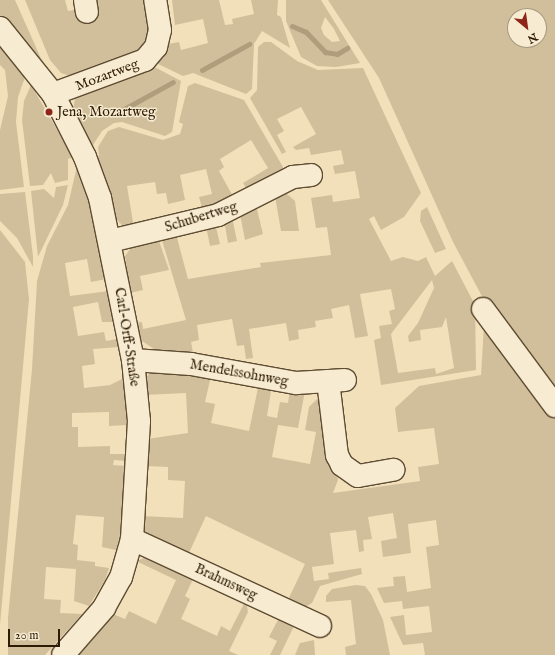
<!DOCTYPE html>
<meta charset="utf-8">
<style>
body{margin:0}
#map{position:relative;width:555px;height:655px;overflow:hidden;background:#f2e0ba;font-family:"IM FELL English",serif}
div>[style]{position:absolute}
.green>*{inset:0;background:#d1bf9b}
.stream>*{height:5px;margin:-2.5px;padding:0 2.5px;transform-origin:2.5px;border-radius:2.5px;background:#af9d7c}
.roads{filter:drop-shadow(1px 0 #5e4c32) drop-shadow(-1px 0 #5e4c32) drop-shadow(0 1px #5e4c32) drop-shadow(0 -1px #5e4c32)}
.minor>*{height:22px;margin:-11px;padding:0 11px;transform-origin:11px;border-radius:11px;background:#f7ebd2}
.dots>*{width:11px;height:11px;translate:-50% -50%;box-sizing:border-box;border:2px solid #f7ebd2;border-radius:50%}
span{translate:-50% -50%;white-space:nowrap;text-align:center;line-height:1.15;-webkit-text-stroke:3px #f7ebd2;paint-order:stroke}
.street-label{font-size:14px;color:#2d1b04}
.poi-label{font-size:14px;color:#2d1b04}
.left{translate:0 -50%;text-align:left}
.north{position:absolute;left:507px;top:8px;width:40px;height:40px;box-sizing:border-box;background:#f7ebd2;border:1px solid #a69880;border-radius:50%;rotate:151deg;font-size:11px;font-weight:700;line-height:16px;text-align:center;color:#2d1b04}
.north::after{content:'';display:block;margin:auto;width:14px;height:18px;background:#8f2418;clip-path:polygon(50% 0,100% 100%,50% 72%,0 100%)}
.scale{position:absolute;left:8px;top:629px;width:52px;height:18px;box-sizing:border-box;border:2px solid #2d1b04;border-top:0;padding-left:5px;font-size:12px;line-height:14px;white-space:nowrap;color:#2d1b04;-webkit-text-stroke:3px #f7ebd2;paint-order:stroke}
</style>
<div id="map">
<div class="green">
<i style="clip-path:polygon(0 0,15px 0,43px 63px,40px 64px,0 16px)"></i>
<i style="clip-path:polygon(25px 0,65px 0,68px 11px,80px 9px,88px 0,146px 0,151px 21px,149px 40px,131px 57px,73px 77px,61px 73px,50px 60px)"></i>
<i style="clip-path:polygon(172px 0,219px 0,225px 25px,233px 24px,232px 19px,254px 14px,251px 0,278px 0,277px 15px,281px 17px,290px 48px,262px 31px,254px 44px,252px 89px,246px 94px,193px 73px,183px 76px,152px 61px,163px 45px,179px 42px,181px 50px,208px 43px,203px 19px,175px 25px)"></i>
<i style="clip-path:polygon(evenodd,286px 0,321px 0,360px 63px,336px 67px,317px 66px,301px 57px,286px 21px,286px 0,325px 17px,334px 29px,340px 41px,332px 42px,324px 35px,321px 28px,325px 17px)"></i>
<i style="clip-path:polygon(evenodd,328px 0,555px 0,555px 396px,492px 315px,453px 242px,379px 78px,328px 0,515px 16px,539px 16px,539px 40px,515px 40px,515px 16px)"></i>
<i style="clip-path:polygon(evenodd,264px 42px,271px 42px,297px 61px,318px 70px,363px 68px,421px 193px,404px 217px,381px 230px,374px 216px,369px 219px,391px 261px,403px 257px,418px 261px,426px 257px,435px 276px,452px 261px,475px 305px,476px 370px,381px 385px,374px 340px,381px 338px,379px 326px,392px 324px,389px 311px,395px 309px,391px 289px,360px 294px,368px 336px,355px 338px,349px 305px,331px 309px,333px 318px,315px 321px,316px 327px,298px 330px,299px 339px,289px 341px,286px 323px,249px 329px,253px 358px,246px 359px,244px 345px,237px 346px,232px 319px,197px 325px,199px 340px,191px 342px,194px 358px,157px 351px,139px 339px,135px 323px,142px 322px,143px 329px,186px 320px,161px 237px,176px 234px,188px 279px,261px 267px,260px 263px,331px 255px,327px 227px,316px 228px,311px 198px,332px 195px,333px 202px,360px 198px,355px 171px,335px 174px,333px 166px,344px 164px,341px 150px,311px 155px,309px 148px,296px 150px,293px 147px,316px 134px,301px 107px,277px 119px,284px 131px,277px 135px,286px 152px,282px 154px,250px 98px,257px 90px,258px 47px,264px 42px,432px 280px,434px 288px,418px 323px,408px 336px,409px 342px,421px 340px,420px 330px,442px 327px,446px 317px,454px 368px,436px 374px,435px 368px,398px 373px,391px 334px,432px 280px)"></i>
<i style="clip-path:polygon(0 47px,25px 77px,18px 97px,16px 122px,24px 187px,0 190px,0 130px,8px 96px,5px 70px,0 65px)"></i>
<i style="clip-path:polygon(149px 64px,181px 81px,172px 132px,165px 136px,122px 122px,114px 123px,102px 131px,91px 148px,73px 111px,75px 98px,91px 87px,97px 90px,131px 78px,135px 71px)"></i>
<i style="clip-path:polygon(195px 83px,244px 100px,283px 167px,282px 172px,249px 193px,243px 183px,268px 168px,251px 140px,220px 159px,224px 167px,219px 171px,235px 200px,203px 211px,199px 197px,212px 194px,206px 169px,180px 175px,185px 200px,168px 204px,166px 193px,157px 194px,155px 182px,127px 186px,134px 228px,124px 227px,114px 217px,96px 158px,99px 156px,98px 147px,108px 131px,119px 127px,163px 140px,180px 134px,183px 124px,179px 122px,188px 86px)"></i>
<i style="clip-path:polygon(31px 85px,73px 157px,68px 159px,68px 180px,55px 183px,51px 173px,43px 185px,30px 186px,22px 120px,24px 101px)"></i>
<i style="clip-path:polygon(77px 166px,89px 201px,106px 279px,91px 282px,87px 259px,65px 263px,70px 296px,109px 291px,114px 322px,102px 322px,98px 302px,73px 307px,78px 336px,104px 332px,106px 341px,117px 339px,119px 347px,93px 349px,95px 364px,82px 366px,84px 388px,110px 385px,124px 378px,127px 425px,109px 426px,109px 412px,72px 413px,72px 427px,78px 427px,78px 447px,110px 446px,110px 454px,126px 454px,127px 461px,114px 460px,113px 465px,126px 466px,120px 534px,116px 550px,102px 547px,104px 517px,76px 515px,73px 544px,78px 545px,77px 560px,95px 562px,95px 566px,109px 568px,105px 580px,89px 606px,74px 601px,76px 569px,46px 567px,44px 599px,61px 600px,60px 613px,82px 614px,45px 655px,8px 655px,8px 618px,32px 369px,37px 281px,47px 246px,68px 205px)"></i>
<i style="clip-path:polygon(68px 185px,63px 205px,38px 257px,31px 191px,44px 189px,54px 198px,56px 187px)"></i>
<i style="clip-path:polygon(25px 192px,33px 256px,33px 267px,17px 238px,0 221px,0 194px)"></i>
<i style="clip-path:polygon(286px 193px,295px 201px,299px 231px,281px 231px,275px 196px)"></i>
<i style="clip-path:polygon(256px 205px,263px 234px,245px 240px,240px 214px)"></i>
<i style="clip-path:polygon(427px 207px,446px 249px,435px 253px,420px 221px,421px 211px)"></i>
<i style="clip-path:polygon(232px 217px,237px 241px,228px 243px,224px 220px)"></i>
<i style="clip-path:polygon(215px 223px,220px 244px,210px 246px,206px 226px)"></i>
<i style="clip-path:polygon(0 230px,25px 262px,29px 299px,0 625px)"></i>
<i style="clip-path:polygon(158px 238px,169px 270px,140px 276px,143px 290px,130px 293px,125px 256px,131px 248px,140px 243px)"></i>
<i style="clip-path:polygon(484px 326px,555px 413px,555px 655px,425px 655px,423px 643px,403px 645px,390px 617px,404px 615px,406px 635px,432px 632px,429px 606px,403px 609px,402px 601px,384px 603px,377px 588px,394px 586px,393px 577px,405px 576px,407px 592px,431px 588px,426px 547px,439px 545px,436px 520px,408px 524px,411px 553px,383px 557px,381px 541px,397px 538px,393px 513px,368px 517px,372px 539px,363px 540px,364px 551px,359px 552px,356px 530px,330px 533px,334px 564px,312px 567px,314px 581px,329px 579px,328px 573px,361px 568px,362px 574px,320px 586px,312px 603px,302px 609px,287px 602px,305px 564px,206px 516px,188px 555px,145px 532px,142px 516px,183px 518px,185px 481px,168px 480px,168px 467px,146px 466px,147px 439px,188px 433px,186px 393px,144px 395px,143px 382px,153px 369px,211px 376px,205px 402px,215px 404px,211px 423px,249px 431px,259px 383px,272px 385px,267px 416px,277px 418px,280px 402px,288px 403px,290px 389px,305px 391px,298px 428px,278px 425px,272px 457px,310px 464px,316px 432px,305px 430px,309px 407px,319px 397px,338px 480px,333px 493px,420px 481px,418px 467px,439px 464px,434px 428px,398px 432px,395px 408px,419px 386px,481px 375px)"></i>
<i style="clip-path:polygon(147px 557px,195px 575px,185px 596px,190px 599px,181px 619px,217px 636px,221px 626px,230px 631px,246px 600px,248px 612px,229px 651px,238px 655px,73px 655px,108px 612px,125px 619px,129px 611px,156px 624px,176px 580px,136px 561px)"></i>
<i style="clip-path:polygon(356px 585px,365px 586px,371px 594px,383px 620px,390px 655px,346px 655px,345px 647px,356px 644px,351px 600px,326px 602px,326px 596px,332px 589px)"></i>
<i style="clip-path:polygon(280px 616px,295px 624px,280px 655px,270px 655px,277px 641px,269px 637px)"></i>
<i style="clip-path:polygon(314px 640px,315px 655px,295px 655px,300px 643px)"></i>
</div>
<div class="stream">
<i style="left:292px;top:26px;width:15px;rotate:23deg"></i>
<i style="left:306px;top:32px;width:28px;rotate:46deg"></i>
<i style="left:325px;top:52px;width:12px;rotate:9deg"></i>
<i style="left:337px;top:54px;width:12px;rotate:-31deg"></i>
<i style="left:202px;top:70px;width:54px;rotate:-29deg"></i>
<i style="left:115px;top:114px;width:66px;rotate:-28.9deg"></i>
</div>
<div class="roads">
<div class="minor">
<i style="left:85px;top:0;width:12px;rotate:81deg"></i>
<i style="left:0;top:28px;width:85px;rotate:51.2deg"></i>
<i style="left:53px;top:94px;width:71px;rotate:63.1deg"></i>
<i style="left:85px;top:157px;width:44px;rotate:69.9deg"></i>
<i style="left:100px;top:198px;width:165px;rotate:78.5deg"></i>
<i style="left:133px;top:360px;width:61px;rotate:84.4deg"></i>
<i style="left:139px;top:421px;width:118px;rotate:93.4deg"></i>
<i style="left:132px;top:539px;width:40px;rotate:106deg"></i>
<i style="left:121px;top:577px;width:35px;rotate:119deg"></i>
<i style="left:104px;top:608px;width:62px;rotate:131.1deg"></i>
<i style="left:53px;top:94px;width:98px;rotate:-20.3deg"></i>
<i style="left:145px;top:60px;width:17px;rotate:-50deg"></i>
<i style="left:156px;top:47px;width:17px;rotate:-77deg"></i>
<i style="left:160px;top:30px;width:30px;rotate:-99deg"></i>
<i style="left:110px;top:241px;width:111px;rotate:-13.5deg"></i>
<i style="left:218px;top:215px;width:84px;rotate:-26.9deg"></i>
<i style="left:293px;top:177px;width:18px;rotate:-6deg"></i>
<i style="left:483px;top:309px;width:121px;rotate:53.4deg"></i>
<i style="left:133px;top:360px;width:58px;rotate:3.9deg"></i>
<i style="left:191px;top:364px;width:107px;rotate:10.3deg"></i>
<i style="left:296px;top:383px;width:49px;rotate:-3.5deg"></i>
<i style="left:328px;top:381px;width:75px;rotate:83.1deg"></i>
<i style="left:337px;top:455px;width:11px;rotate:63deg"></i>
<i style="left:342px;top:465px;width:19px;rotate:35deg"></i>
<i style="left:358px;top:476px;width:36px;rotate:-10deg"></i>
<i style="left:132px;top:539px;width:207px;rotate:24.8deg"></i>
</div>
</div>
<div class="dots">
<i style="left:49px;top:112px;background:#8f2418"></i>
</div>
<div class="street-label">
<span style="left:107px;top:75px;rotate:-21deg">Mozartweg</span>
<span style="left:201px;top:217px;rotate:-17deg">Schubertweg</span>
<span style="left:127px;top:337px;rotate:81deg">Carl-Orff-Straße</span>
<span style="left:239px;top:373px;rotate:10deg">Mendelssohnweg</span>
<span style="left:226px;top:582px;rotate:25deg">Brahmsweg</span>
</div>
<div class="poi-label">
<span class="left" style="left:57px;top:112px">Jena, Mozartweg</span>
</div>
<div class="north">N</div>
<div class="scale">20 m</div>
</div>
